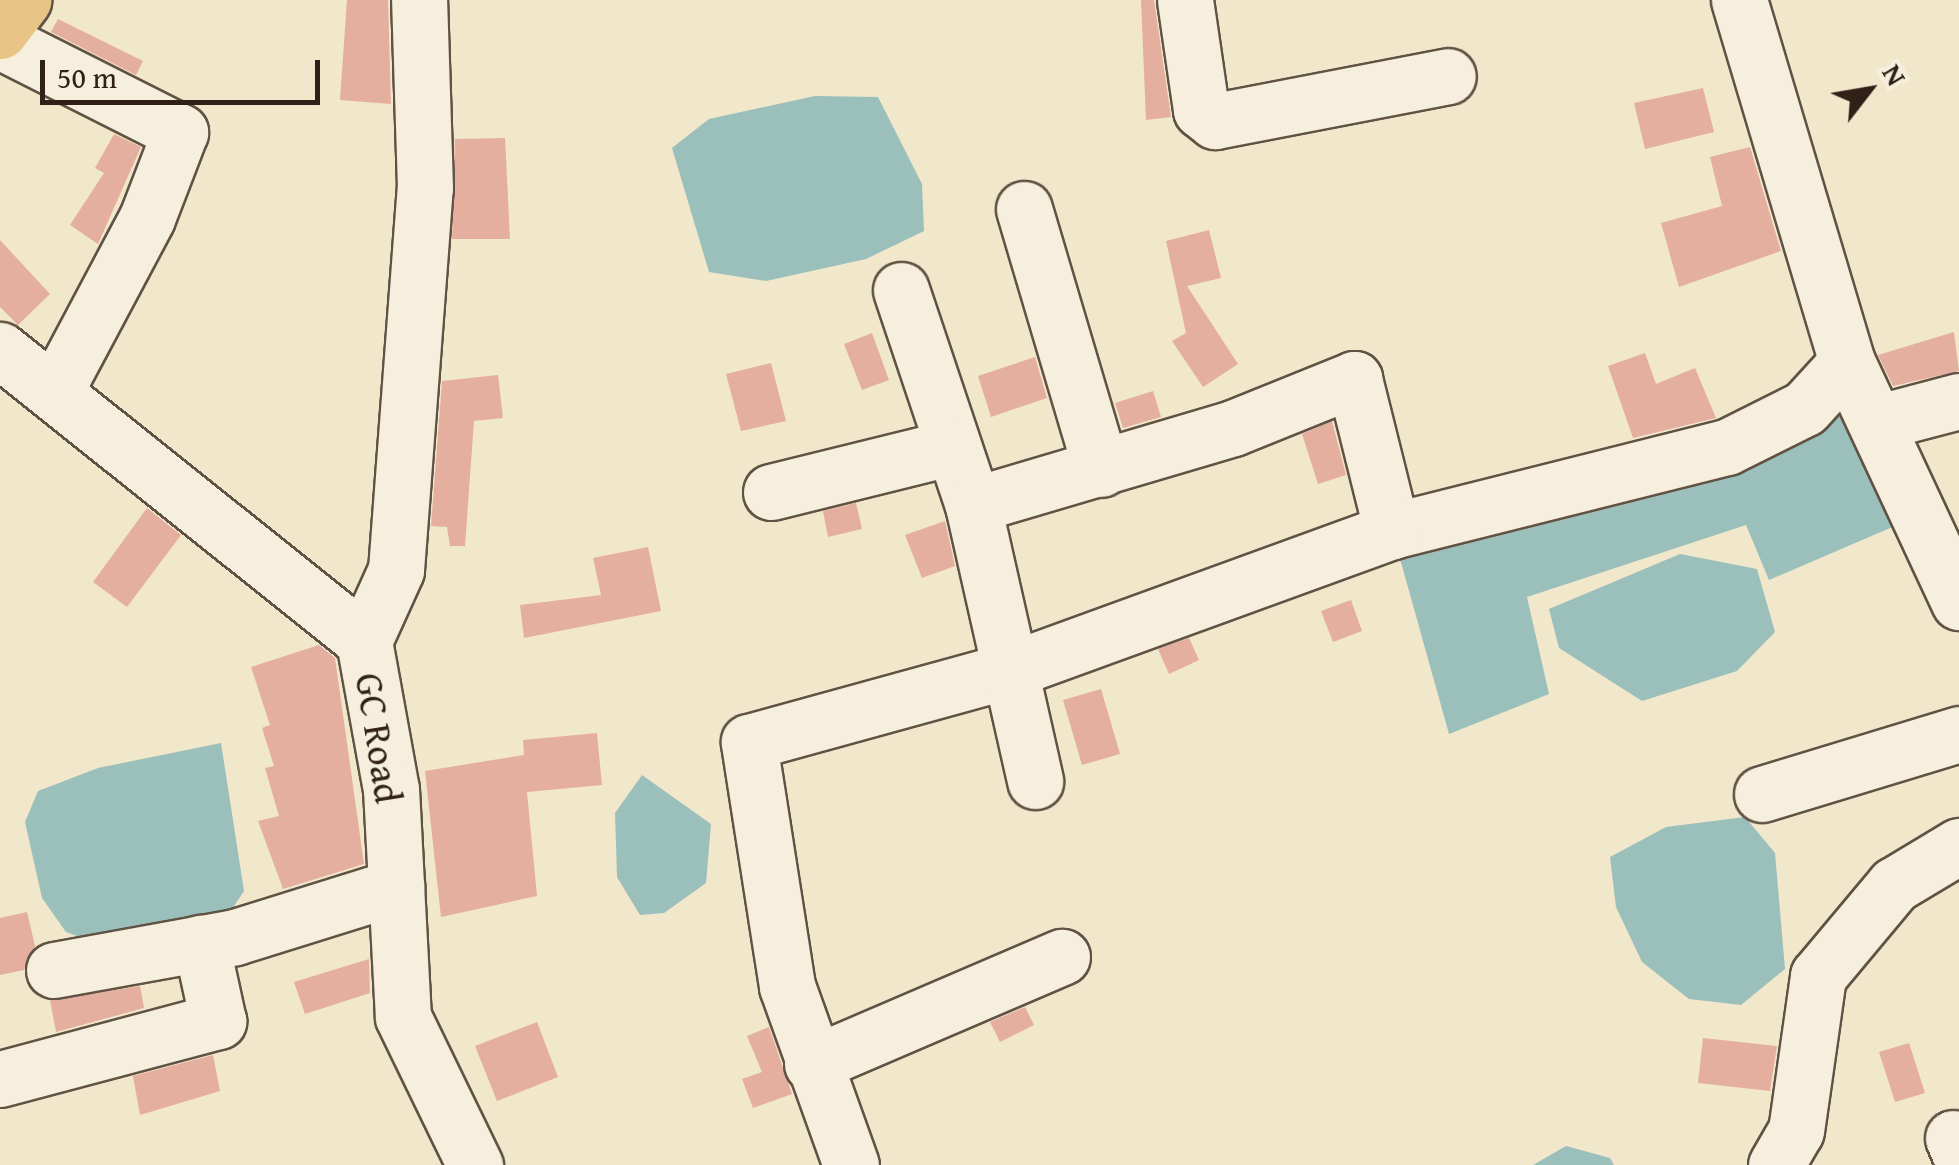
<!DOCTYPE html>
<style>
body{margin:0}
#map{position:relative;width:1959px;height:1165px;overflow:hidden;background:#f1e7cb;font-family:"Gentium Book Plus",serif}
div>[style]{position:absolute}
.water>*{inset:0;background:#9bbfbb}
.building>*{inset:0;background:#e5af9f}
.roads{filter:drop-shadow(2px 0 #605244) drop-shadow(-2px 0 #605244) drop-shadow(0 2px #605244) drop-shadow(0 -2px #605244)}
.minor>*{height:55px;margin:-27.5px;padding:0 27.5px;transform-origin:27.5px;border-radius:27.5px;background:#f6efdd}
.major>*{height:55px;margin:-27.5px;padding:0 27.5px;transform-origin:27.5px;border-radius:27.5px;background:#e8c486}
span{translate:-50% -50%;white-space:nowrap;text-align:center;line-height:1.15;-webkit-text-stroke:9px #f6efdd;paint-order:stroke}
.street-label{font-size:38px;color:#302017}
.north{position:absolute;left:1819px;top:40px;width:100px;height:100px;-webkit-text-stroke:8px #f6efdd;paint-order:stroke;rotate:59deg;font-size:28px;font-weight:700;line-height:40px;text-align:center;color:#302017}
.north::after{content:'';display:block;margin:auto;width:35px;height:45px;background:#302017;clip-path:polygon(50% 0,100% 100%,50% 72%,0 100%)}
.scale{position:absolute;left:40px;top:60px;width:280px;height:45px;box-sizing:border-box;border:5px solid #302017;border-top:0;padding-left:12px;font-size:30px;line-height:35px;white-space:nowrap;color:#302017;-webkit-text-stroke:8px #f6efdd;paint-order:stroke}
</style>
<div id="map">
<div class="water">
<i style="clip-path:polygon(815px 96px,878px 97px,922px 184px,924px 231px,866px 259px,766px 281px,709px 272px,672px 148px,709px 119px)"></i>
<i style="clip-path:polygon(1846px 380px,1911px 519px,1769px 580px,1746px 525px,1527px 597px,1549px 694px,1449px 734px,1397px 548px)"></i>
<i style="clip-path:polygon(1680px 554px,1757px 569px,1775px 632px,1737px 671px,1642px 701px,1559px 648px,1549px 609px)"></i>
<i style="clip-path:polygon(221px 743px,244px 891px,228px 915px,101px 945px,66px 932px,42px 898px,25px 822px,38px 791px,98px 768px)"></i>
<i style="clip-path:polygon(642px 775px,711px 824px,706px 883px,664px 913px,640px 915px,617px 877px,615px 813px)"></i>
<i style="clip-path:polygon(1745px 817px,1775px 853px,1785px 969px,1741px 1005px,1689px 999px,1642px 962px,1616px 907px,1610px 857px,1666px 827px)"></i>
<i style="clip-path:polygon(1566px 1146px,1610px 1158px,1614px 1165px,1533px 1165px)"></i>
</div>
<div class="building">
<i style="clip-path:polygon(347px 0,388px 0,391px 104px,340px 100px)"></i>
<i style="clip-path:polygon(1141px 0,1154px 0,1171px 117px,1146px 120px)"></i>
<i style="clip-path:polygon(58px 19px,143px 61px,136px 75px,51px 32px)"></i>
<i style="clip-path:polygon(1703px 88px,1714px 132px,1645px 149px,1634px 103px)"></i>
<i style="clip-path:polygon(114px 134px,141px 147px,98px 244px,70px 225px,104px 173px,95px 168px)"></i>
<i style="clip-path:polygon(505px 138px,510px 239px,452px 239px,455px 139px)"></i>
<i style="clip-path:polygon(1750px 147px,1781px 251px,1679px 287px,1661px 223px,1722px 206px,1710px 157px)"></i>
<i style="clip-path:polygon(1209px 230px,1221px 278px,1187px 286px,1238px 364px,1203px 387px,1172px 341px,1186px 333px,1166px 241px)"></i>
<i style="clip-path:polygon(0 240px,50px 294px,18px 325px,0 307px)"></i>
<i style="clip-path:polygon(1954px 332px,1959px 371px,1893px 386px,1878px 355px)"></i>
<i style="clip-path:polygon(872px 333px,889px 380px,862px 390px,844px 344px)"></i>
<i style="clip-path:polygon(1645px 353px,1656px 384px,1695px 368px,1716px 418px,1633px 438px,1608px 366px)"></i>
<i style="clip-path:polygon(1035px 357px,1047px 398px,991px 417px,978px 376px)"></i>
<i style="clip-path:polygon(771px 363px,786px 421px,741px 431px,726px 374px)"></i>
<i style="clip-path:polygon(498px 375px,503px 418px,474px 421px,465px 546px,450px 546px,447px 527px,431px 526px,442px 381px)"></i>
<i style="clip-path:polygon(1153px 391px,1161px 417px,1123px 428px,1115px 403px)"></i>
<i style="clip-path:polygon(1332px 421px,1346px 475px,1318px 484px,1302px 434px)"></i>
<i style="clip-path:polygon(856px 503px,862px 529px,828px 537px,823px 511px)"></i>
<i style="clip-path:polygon(147px 508px,181px 535px,127px 607px,93px 582px)"></i>
<i style="clip-path:polygon(945px 521px,955px 566px,922px 578px,905px 535px)"></i>
<i style="clip-path:polygon(648px 547px,661px 611px,524px 638px,520px 605px,601px 595px,593px 558px)"></i>
<i style="clip-path:polygon(1351px 600px,1362px 631px,1333px 642px,1321px 611px)"></i>
<i style="clip-path:polygon(1189px 638px,1199px 660px,1169px 674px,1158px 649px)"></i>
<i style="clip-path:polygon(319px 645px,335px 658px,364px 864px,283px 889px,258px 821px,279px 816px,265px 768px,274px 766px,262px 728px,270px 725px,251px 667px)"></i>
<i style="clip-path:polygon(1101px 689px,1120px 754px,1082px 765px,1063px 700px)"></i>
<i style="clip-path:polygon(597px 733px,602px 785px,527px 792px,537px 896px,441px 917px,425px 771px,524px 755px,523px 740px)"></i>
<i style="clip-path:polygon(27px 912px,35px 946px,24px 970px,0 975px,0 918px)"></i>
<i style="clip-path:polygon(369px 959px,370px 993px,305px 1014px,294px 982px)"></i>
<i style="clip-path:polygon(140px 986px,144px 1008px,56px 1032px,50px 1000px)"></i>
<i style="clip-path:polygon(1025px 1007px,1034px 1025px,1000px 1042px,990px 1022px)"></i>
<i style="clip-path:polygon(537px 1022px,558px 1077px,497px 1101px,475px 1046px)"></i>
<i style="clip-path:polygon(769px 1027px,792px 1094px,753px 1108px,742px 1079px,762px 1072px,747px 1036px)"></i>
<i style="clip-path:polygon(1703px 1038px,1777px 1046px,1770px 1091px,1698px 1083px)"></i>
<i style="clip-path:polygon(1909px 1043px,1925px 1093px,1895px 1102px,1879px 1052px)"></i>
<i style="clip-path:polygon(213px 1055px,220px 1091px,140px 1115px,133px 1076px)"></i>
</div>
<div class="roads">
<div class="minor">
<i style="left:1185px;top:0;width:111px;rotate:81.7deg"></i>
<i style="left:1201px;top:110px;width:18px;rotate:38deg"></i>
<i style="left:1215px;top:121px;width:237px;rotate:-10.9deg"></i>
<i style="left:1739px;top:0;width:378px;rotate:73.4deg"></i>
<i style="left:1847px;top:362px;width:265px;rotate:65deg"></i>
<i style="left:0;top:41px;width:202px;rotate:26.8deg"></i>
<i style="left:180px;top:132px;width:92px;rotate:111deg"></i>
<i style="left:147px;top:218px;width:194px;rotate:118deg"></i>
<i style="left:1024px;top:209px;width:271px;rotate:73.5deg"></i>
<i style="left:901px;top:290px;width:227px;rotate:71.5deg"></i>
<i style="left:973px;top:505px;width:283px;rotate:77.3deg"></i>
<i style="left:0;top:350px;width:466px;rotate:38.6deg"></i>
<i style="left:364px;top:641px;width:150px;rotate:79.7deg"></i>
<i style="left:391px;top:789px;width:228px;rotate:87deg"></i>
<i style="left:403px;top:1017px;width:165px;rotate:64.1deg"></i>
<i style="left:1879px;top:422px;width:83px;rotate:-14.7deg"></i>
<i style="left:771px;top:492px;width:187px;rotate:-13.9deg"></i>
<i style="left:973px;top:505px;width:271px;rotate:-16.5deg"></i>
<i style="left:1233px;top:428px;width:131px;rotate:-22deg"></i>
<i style="left:1354px;top:379px;width:157px;rotate:76deg"></i>
<i style="left:1392px;top:531px;width:345px;rotate:-14.1deg"></i>
<i style="left:1727px;top:447px;width:87px;rotate:-26.6deg"></i>
<i style="left:1805px;top:408px;width:62px;rotate:-47.6deg"></i>
<i style="left:364px;top:641px;width:78px;rotate:-65.7deg"></i>
<i style="left:396px;top:570px;width:383px;rotate:-85.7deg"></i>
<i style="left:425px;top:188px;width:188px;rotate:-91.8deg"></i>
<i style="left:1762px;top:794px;width:206px;rotate:-16.9deg"></i>
<i style="left:54px;top:970px;width:184px;rotate:-10.3deg"></i>
<i style="left:235px;top:937px;width:169px;rotate:-17.3deg"></i>
<i style="left:812px;top:1064px;width:272px;rotate:-23.2deg"></i>
<i style="left:0;top:1079px;width:226px;rotate:-14.9deg"></i>
<i style="left:218px;top:1021px;width:80px;rotate:-102.3deg"></i>
<i style="left:1953px;top:1138px;width:15px;rotate:67deg"></i>
<i style="left:851px;top:1165px;width:190px;rotate:-109.7deg"></i>
<i style="left:787px;top:986px;width:247px;rotate:-98.9deg"></i>
<i style="left:749px;top:742px;width:271px;rotate:-15.4deg"></i>
<i style="left:1010px;top:670px;width:407px;rotate:-20deg"></i>
<i style="left:1776px;top:1165px;width:39px;rotate:-60deg"></i>
<i style="left:1796px;top:1131px;width:157px;rotate:-81.9deg"></i>
<i style="left:1818px;top:976px;width:119px;rotate:-50.1deg"></i>
<i style="left:1894px;top:885px;width:76px;rotate:-31deg"></i>
</div>
<div class="major">
<i style="left:0;top:31px;width:39px;rotate:-53deg"></i>
</div>
</div>
<div class="street-label">
<span style="left:379px;top:738px;rotate:81deg">GC Road</span>
</div>
<div class="north">N</div>
<div class="scale">50 m</div>
</div>
